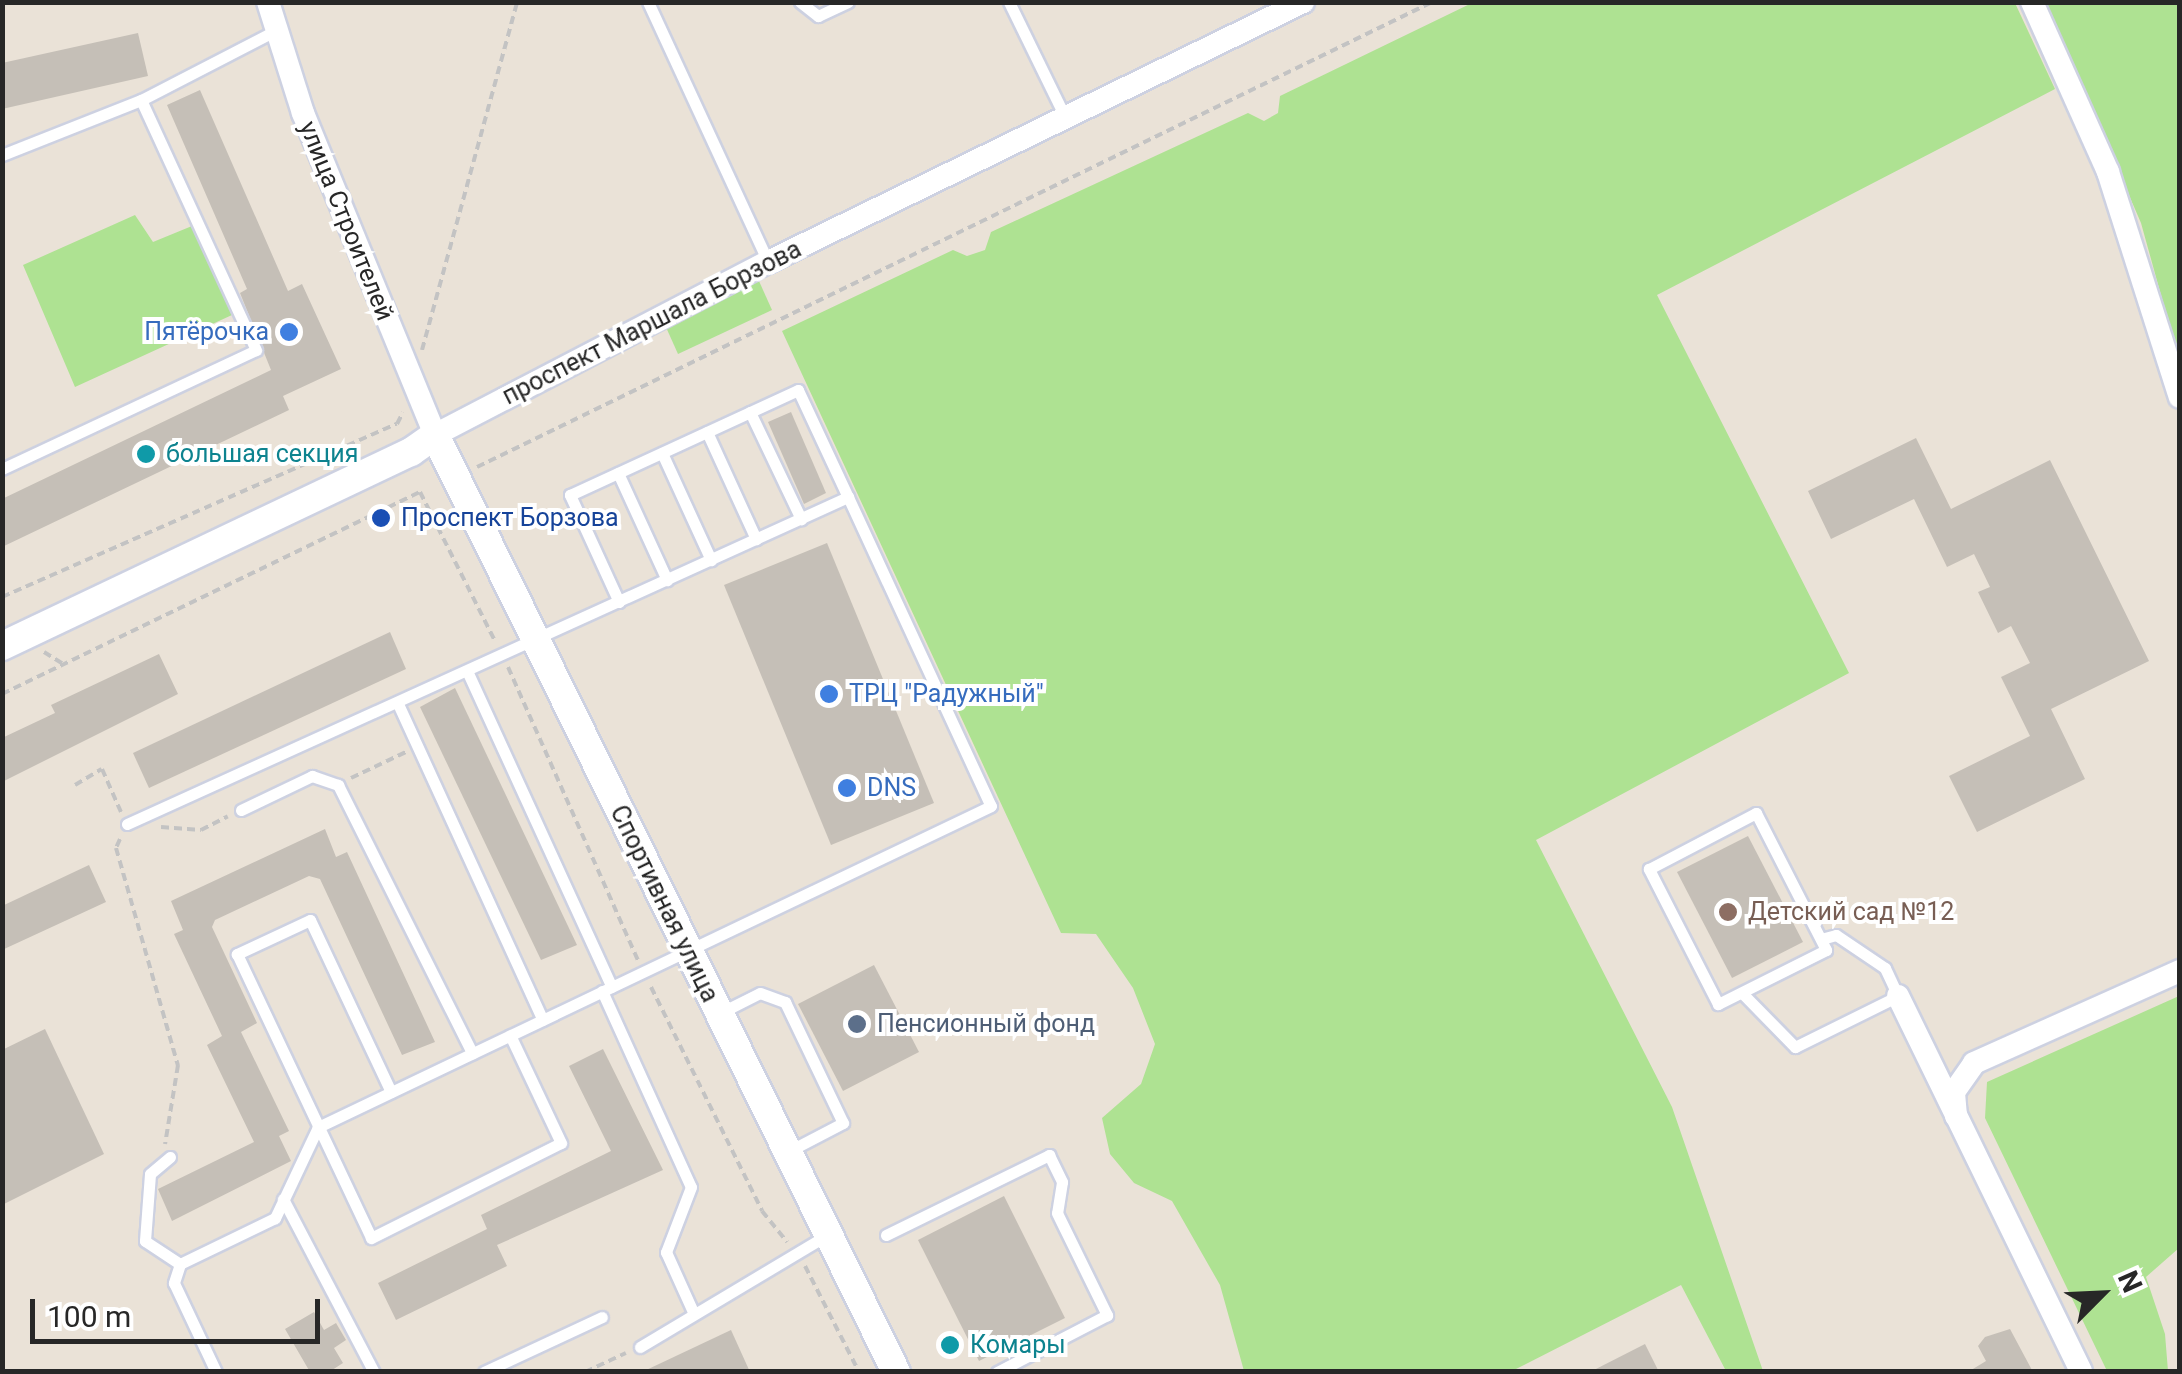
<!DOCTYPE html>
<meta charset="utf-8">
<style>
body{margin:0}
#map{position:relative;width:2182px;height:1374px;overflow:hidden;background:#eae2d7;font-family:Roboto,sans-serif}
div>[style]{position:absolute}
.green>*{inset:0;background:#aee292}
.building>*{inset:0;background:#c5bfb7}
.path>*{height:4px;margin-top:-2px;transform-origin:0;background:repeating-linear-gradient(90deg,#c3c3c3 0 8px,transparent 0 13px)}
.roads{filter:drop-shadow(2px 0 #cdd1e1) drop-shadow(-2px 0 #cdd1e1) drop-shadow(0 2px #cdd1e1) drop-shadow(0 -2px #cdd1e1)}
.service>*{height:11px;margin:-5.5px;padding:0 5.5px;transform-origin:5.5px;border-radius:5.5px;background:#fff}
.minor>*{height:22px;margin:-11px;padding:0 11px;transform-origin:11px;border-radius:11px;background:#fff}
.tertiary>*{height:28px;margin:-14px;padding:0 14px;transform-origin:14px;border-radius:14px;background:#fff}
.dots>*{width:28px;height:28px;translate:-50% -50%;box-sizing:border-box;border:5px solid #fff;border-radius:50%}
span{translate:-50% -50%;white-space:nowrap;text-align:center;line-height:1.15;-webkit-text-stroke:8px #fff;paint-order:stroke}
.street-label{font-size:25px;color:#272727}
.shop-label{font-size:25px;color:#366cbe}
.right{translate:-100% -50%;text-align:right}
.left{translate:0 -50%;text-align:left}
.culture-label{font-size:25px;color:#0d838f}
.transit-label{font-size:25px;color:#164399}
.education-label{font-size:25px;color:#785e54}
.service-label{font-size:25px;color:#4e5e75}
.frame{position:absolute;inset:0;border:5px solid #272727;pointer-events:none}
.north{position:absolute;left:2052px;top:1244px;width:100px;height:100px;-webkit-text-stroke:8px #fff;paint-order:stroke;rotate:66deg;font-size:28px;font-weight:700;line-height:40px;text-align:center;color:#272727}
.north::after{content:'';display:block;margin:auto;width:35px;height:45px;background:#272727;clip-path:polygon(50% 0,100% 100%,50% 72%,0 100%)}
.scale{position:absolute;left:30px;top:1299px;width:290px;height:45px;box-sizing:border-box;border:5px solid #272727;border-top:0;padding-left:12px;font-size:30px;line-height:35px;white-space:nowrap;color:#272727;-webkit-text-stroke:8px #fff;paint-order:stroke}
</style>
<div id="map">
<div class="green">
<i style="clip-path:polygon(1474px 2px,2015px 3px,2055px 89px,1657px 295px,1849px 673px,1536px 840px,1672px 1107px,1763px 1371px,1726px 1371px,1681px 1285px,1512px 1371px,1244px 1371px,1220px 1285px,1172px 1201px,1134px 1183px,1110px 1154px,1102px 1118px,1141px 1084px,1155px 1044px,1133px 988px,1096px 934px,1061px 933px,782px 331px,953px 250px,967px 256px,985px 250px,991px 232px,1248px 113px,1264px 121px,1278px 113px,1280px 96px)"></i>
<i style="clip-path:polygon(2046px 3px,2179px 3px,2179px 360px,2141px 223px)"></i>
<i style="clip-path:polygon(135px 215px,153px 242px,192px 226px,232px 315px,75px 387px,23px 265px)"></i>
<i style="clip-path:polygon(759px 281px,772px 310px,678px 354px,665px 325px)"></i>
<i style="clip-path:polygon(2179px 996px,2179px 1248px,2146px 1277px,2165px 1334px,2168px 1371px,2107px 1371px,1985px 1118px,1987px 1082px)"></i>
</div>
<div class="building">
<i style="clip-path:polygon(138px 33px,148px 76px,2px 109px,2px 63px)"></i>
<i style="clip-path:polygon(200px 90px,288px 291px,302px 284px,341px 369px,283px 396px,289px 410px,2px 547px,2px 499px,271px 370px,240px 293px,247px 289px,167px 105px)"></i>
<i style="clip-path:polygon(791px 412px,826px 493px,804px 504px,768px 422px)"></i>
<i style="clip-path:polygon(1916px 438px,1951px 509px,2050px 460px,2149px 661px,2051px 709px,2085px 779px,1977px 832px,1949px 776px,2030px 736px,2001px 677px,2030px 663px,2011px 626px,1998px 633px,1978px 592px,1990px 587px,1974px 554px,1947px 567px,1914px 499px,1831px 539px,1808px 491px)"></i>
<i style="clip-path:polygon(827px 543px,934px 803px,831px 845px,724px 585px)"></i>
<i style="clip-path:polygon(390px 632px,406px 669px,149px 788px,133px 753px)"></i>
<i style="clip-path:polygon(159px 654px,178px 694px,2px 782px,2px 738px,55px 713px,51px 705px)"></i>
<i style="clip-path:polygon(455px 688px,577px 945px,541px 960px,420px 707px)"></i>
<i style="clip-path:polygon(325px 829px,336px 857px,347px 852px,435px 1042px,402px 1055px,320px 879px,309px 876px,215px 920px,212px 927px,257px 1023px,241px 1032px,289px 1131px,279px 1136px,291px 1161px,172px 1221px,158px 1189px,254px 1142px,207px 1045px,222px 1036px,174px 934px,183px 930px,171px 901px)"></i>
<i style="clip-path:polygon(1748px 836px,1803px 942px,1732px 978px,1677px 872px)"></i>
<i style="clip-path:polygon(89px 865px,106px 902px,2px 950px,2px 906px)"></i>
<i style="clip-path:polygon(874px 965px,919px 1052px,843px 1091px,798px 1004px)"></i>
<i style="clip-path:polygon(45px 1029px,104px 1154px,2px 1205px,2px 1050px)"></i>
<i style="clip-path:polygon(603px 1049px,663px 1170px,497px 1245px,507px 1266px,396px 1320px,378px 1283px,487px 1229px,481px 1215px,611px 1151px,569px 1066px)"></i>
<i style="clip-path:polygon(1004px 1196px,1065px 1318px,979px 1361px,918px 1240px)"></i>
<i style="clip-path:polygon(314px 1312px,324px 1330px,336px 1323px,346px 1340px,334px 1348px,343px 1363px,329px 1372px,310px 1372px,285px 1329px)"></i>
<i style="clip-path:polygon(2010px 1329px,2033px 1372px,1968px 1372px,1986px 1361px,1978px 1346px,1985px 1337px)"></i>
<i style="clip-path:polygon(731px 1330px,750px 1372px,642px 1372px)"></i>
<i style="clip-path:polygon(1645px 1344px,1659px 1372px,1590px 1372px)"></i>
</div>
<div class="path">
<i style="left:422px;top:350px;width:361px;rotate:-74.7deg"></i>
<i style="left:477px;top:467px;width:1062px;rotate:-25.96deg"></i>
<i style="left:2px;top:597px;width:431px;rotate:-23.7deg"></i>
<i style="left:397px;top:424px;width:13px;rotate:-63deg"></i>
<i style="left:44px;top:652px;width:25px;rotate:32deg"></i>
<i style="left:508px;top:667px;width:321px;rotate:66.1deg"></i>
<i style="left:2px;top:694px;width:464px;rotate:-25.8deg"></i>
<i style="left:420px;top:492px;width:167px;rotate:63.3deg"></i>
<i style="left:351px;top:778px;width:61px;rotate:-25.3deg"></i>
<i style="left:75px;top:785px;width:31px;rotate:-31deg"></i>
<i style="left:102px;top:769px;width:47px;rotate:66.2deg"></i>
<i style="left:161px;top:827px;width:40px;rotate:4.3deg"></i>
<i style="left:201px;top:830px;width:30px;rotate:-27deg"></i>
<i style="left:120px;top:839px;width:10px;rotate:114deg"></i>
<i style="left:116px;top:848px;width:226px;rotate:74.1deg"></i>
<i style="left:178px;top:1065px;width:80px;rotate:99.3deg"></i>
<i style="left:651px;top:987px;width:250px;rotate:63.6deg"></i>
<i style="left:762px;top:1211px;width:40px;rotate:51deg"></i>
<i style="left:805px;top:1266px;width:119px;rotate:63deg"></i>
<i style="left:585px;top:1372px;width:45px;rotate:-24.9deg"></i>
</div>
<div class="roads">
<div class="service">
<i style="left:648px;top:2px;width:286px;rotate:65.2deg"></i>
<i style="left:800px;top:2px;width:23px;rotate:38deg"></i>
<i style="left:818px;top:16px;width:33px;rotate:-25deg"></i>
<i style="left:1009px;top:2px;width:130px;rotate:64deg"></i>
<i style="left:2px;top:155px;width:149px;rotate:-21.6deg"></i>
<i style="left:141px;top:100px;width:148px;rotate:-27.3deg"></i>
<i style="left:750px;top:412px;width:119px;rotate:64.5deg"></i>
<i style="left:707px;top:432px;width:118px;rotate:65.4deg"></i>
<i style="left:662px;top:453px;width:118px;rotate:65.4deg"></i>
<i style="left:2px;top:469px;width:280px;rotate:-25.1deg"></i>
<i style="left:256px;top:350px;width:275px;rotate:-114.7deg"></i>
<i style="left:618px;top:473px;width:118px;rotate:65.4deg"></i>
<i style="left:619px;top:602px;width:118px;rotate:-114.6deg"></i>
<i style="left:570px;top:495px;width:251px;rotate:-24.7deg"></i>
<i style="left:798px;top:390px;width:118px;rotate:65deg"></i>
<i style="left:468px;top:673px;width:345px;rotate:65.4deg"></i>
<i style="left:399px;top:706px;width:345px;rotate:65.4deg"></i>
<i style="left:241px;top:810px;width:79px;rotate:-25.6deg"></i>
<i style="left:312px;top:776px;width:28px;rotate:19deg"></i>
<i style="left:338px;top:785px;width:300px;rotate:63.4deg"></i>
<i style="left:1756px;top:813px;width:154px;rotate:62.9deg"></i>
<i style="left:1826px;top:950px;width:121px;rotate:153.4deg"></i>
<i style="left:1718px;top:1004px;width:152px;rotate:-117.1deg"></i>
<i style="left:1649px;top:869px;width:121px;rotate:-27.6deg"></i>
<i style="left:127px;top:824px;width:792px;rotate:-24.4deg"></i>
<i style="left:848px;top:497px;width:340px;rotate:65.2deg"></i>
<i style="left:991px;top:806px;width:746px;rotate:154.5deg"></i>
<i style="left:318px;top:1127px;width:101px;rotate:115.3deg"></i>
<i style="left:275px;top:1218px;width:106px;rotate:154.2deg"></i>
<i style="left:180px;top:1264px;width:20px;rotate:108deg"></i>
<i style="left:174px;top:1283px;width:98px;rotate:64.7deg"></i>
<i style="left:602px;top:991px;width:215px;rotate:65.6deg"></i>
<i style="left:691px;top:1187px;width:70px;rotate:111deg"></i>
<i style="left:666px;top:1252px;width:68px;rotate:65.7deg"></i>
<i style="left:1744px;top:995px;width:73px;rotate:45.6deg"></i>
<i style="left:1795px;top:1047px;width:115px;rotate:-26.3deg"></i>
<i style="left:1898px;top:996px;width:31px;rotate:-115deg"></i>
<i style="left:1885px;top:968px;width:59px;rotate:-146deg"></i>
<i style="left:1836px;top:935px;width:11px;rotate:165deg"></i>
<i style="left:722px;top:1012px;width:42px;rotate:-26.6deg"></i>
<i style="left:760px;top:993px;width:27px;rotate:20deg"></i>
<i style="left:785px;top:1002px;width:134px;rotate:64.4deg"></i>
<i style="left:843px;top:1123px;width:63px;rotate:152.6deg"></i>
<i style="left:391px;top:1092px;width:190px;rotate:-115.2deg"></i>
<i style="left:310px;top:920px;width:81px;rotate:155deg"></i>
<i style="left:237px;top:954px;width:314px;rotate:64.7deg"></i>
<i style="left:371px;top:1238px;width:212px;rotate:-26.6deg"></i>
<i style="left:561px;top:1143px;width:119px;rotate:-115.3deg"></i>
<i style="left:170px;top:1157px;width:26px;rotate:140deg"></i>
<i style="left:150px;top:1174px;width:67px;rotate:94.3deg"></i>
<i style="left:145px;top:1241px;width:42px;rotate:33.3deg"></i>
<i style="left:283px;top:1199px;width:195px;rotate:62.3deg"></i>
<i style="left:886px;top:1235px;width:182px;rotate:-26.1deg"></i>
<i style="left:1049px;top:1155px;width:30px;rotate:64deg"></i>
<i style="left:1062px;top:1182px;width:31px;rotate:99deg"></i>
<i style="left:1057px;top:1213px;width:114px;rotate:63.9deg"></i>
<i style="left:1107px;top:1315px;width:124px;rotate:152.6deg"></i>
<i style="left:640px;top:1347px;width:220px;rotate:-30.9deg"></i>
<i style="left:484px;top:1372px;width:130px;rotate:-25deg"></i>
</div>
<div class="minor">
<i style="left:268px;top:2px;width:116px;rotate:72.5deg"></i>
<i style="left:303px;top:113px;width:348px;rotate:67.7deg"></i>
<i style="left:435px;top:435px;width:375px;rotate:-27.5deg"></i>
<i style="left:768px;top:262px;width:595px;rotate:-25.92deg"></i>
<i style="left:2032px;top:2px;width:186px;rotate:65.9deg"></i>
<i style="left:2108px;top:172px;width:236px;rotate:72.3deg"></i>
<i style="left:1898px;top:996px;width:418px;rotate:64deg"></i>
<i style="left:1956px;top:1116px;width:24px;rotate:-95deg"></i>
<i style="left:1954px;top:1092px;width:35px;rotate:-55deg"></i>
<i style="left:1974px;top:1063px;width:226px;rotate:-24.1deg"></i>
</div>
<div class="tertiary">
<i style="left:2px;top:646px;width:453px;rotate:-25.4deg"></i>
<i style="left:411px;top:452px;width:29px;rotate:-35deg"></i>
<i style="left:435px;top:435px;width:1044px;rotate:63.8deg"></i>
</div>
</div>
<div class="dots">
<i style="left:289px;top:332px;background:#3f7fe0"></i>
<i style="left:146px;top:454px;background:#0f9aa8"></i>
<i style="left:381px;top:518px;background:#1a4fb4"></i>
<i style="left:829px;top:694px;background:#3f7fe0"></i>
<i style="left:847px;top:788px;background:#3f7fe0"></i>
<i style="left:1728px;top:912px;background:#8d6e63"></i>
<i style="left:857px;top:1024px;background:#5c6f8a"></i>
<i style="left:950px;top:1345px;background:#0f9aa8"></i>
</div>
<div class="street-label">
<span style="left:346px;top:221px;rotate:68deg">улица Строителей</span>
<span style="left:652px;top:323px;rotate:-27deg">проспект Маршала Борзова</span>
<span style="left:664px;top:904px;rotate:64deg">Спортивная улица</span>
</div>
<div class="shop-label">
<span class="right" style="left:269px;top:332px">Пятёрочка</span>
<span class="left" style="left:849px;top:694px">ТРЦ "Радужный"</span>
<span class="left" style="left:867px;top:788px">DNS</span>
</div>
<div class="culture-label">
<span class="left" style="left:166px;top:454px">большая секция</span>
<span class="left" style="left:970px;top:1345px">Комары</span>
</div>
<div class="transit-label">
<span class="left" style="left:401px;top:518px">Проспект Борзова</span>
</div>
<div class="education-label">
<span class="left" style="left:1748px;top:912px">Детский сад №12</span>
</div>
<div class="service-label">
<span class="left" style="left:877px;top:1024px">Пенсионный фонд</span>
</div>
<div class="frame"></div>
<div class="north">N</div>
<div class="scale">100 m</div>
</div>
